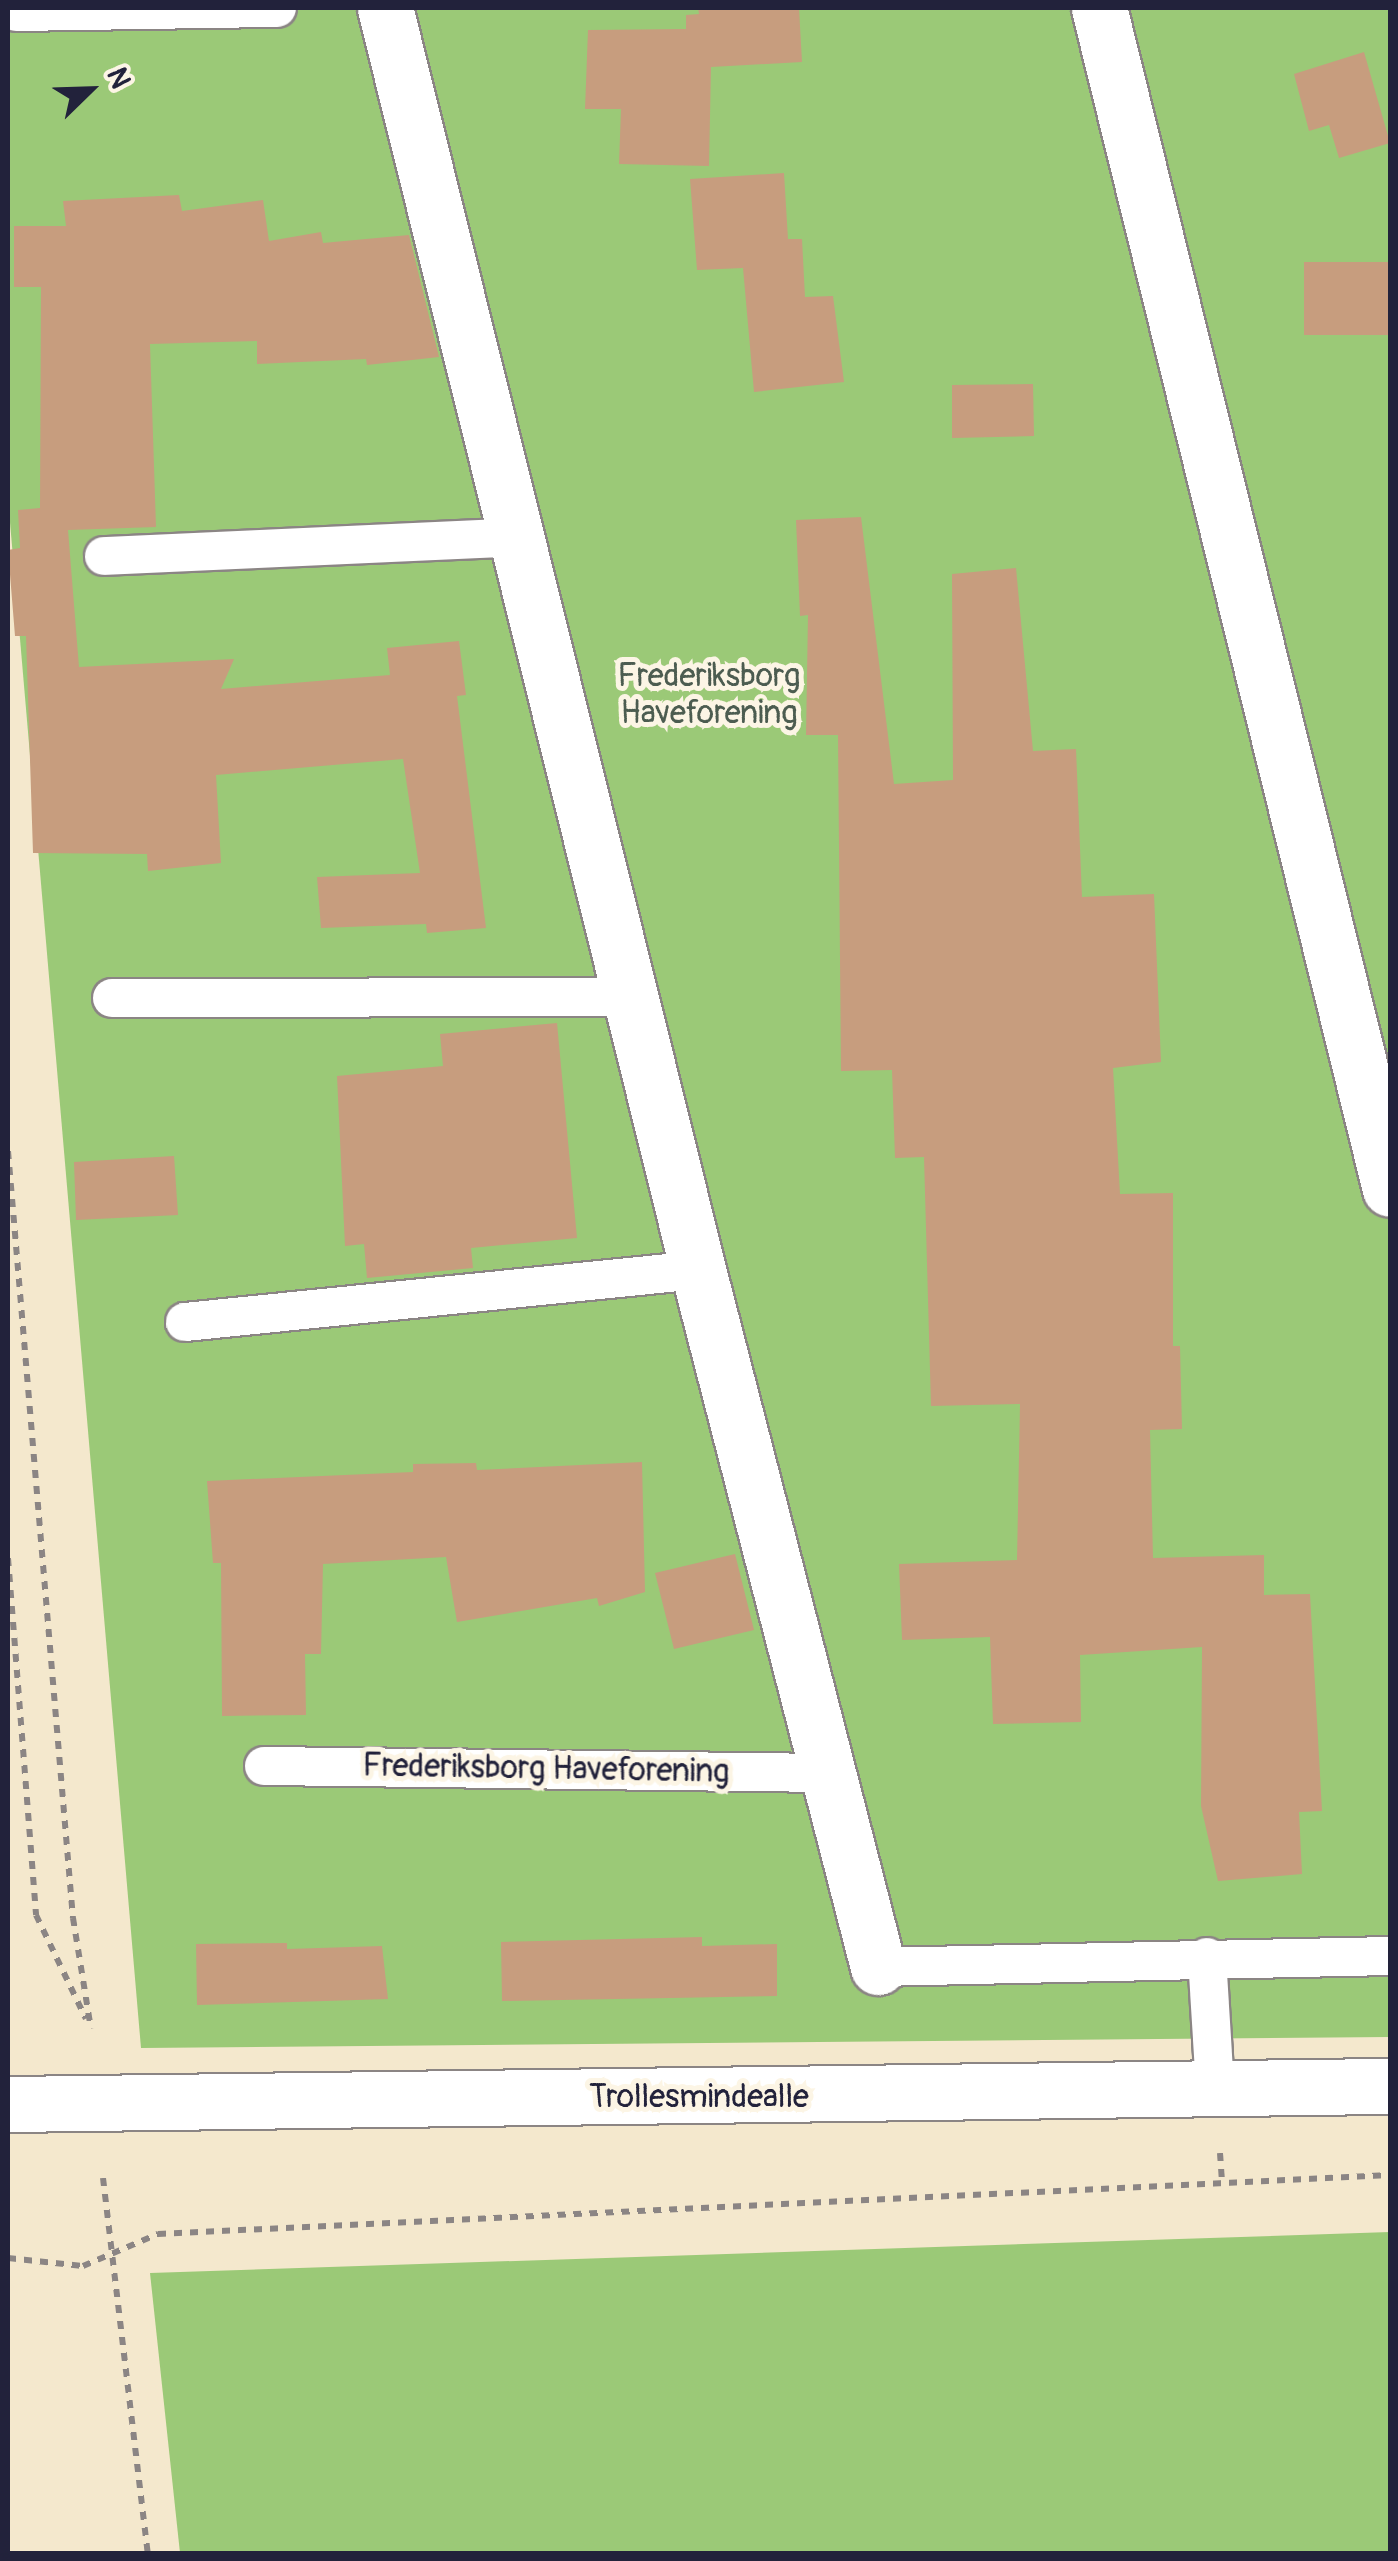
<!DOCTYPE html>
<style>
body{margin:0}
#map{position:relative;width:1398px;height:2561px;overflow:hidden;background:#f4e8cd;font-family:Pangolin,sans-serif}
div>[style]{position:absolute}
.green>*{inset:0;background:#9bc977}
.building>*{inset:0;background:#c79d7e}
.path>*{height:6px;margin-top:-3px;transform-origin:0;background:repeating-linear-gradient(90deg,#8b8584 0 8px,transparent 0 16px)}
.roads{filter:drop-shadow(2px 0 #8b8584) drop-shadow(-2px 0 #8b8584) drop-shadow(0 2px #8b8584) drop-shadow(0 -2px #8b8584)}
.lane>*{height:38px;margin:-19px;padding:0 19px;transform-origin:19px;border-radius:19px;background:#fff}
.street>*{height:55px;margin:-27.5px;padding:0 27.5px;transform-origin:27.5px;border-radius:27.5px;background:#fff}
.secondary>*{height:55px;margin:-27.5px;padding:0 27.5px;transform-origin:27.5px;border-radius:27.5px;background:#fff}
span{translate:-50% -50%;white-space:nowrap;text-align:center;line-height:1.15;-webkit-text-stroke:10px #fcf5e5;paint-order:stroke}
.park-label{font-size:32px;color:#4c5c50}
.street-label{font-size:32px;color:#22223b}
.frame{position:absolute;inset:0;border:10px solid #22223b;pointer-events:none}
.north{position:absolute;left:40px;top:40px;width:100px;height:100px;-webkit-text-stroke:8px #fcf5e5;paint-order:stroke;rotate:67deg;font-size:28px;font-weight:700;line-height:40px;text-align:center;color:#22223b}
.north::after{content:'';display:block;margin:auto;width:35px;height:45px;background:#22223b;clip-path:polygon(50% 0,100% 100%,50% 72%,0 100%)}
</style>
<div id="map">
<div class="green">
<i style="clip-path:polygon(8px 8px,1390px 8px,1390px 2037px,141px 2048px,8px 499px)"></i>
<i style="clip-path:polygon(1390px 2232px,1390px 2553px,180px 2553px,150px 2273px)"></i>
</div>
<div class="building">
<i style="clip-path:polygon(698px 8px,799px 8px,802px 62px,711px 67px,709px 166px,619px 164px,621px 109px,585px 109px,588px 30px,686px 29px,686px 15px,699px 14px)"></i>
<i style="clip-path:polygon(1364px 52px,1390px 143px,1339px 158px,1329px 125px,1309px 131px,1294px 74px)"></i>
<i style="clip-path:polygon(784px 173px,788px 239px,802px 239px,805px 297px,833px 296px,844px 382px,754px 392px,743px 268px,697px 270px,690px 179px)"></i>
<i style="clip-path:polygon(179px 195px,182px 211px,263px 200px,269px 241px,321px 232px,323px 243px,409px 235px,439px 357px,367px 365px,366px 359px,257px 364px,257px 341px,150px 344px,156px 527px,68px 530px,79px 667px,234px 659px,221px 689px,390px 675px,387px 648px,459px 641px,466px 695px,457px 696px,486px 928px,427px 933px,426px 924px,321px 928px,317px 877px,420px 873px,403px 759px,216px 775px,221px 863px,148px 871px,147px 854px,33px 853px,26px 636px,15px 636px,8px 550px,20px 548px,18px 510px,40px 508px,41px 287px,14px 287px,14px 226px,66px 226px,63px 201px)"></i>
<i style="clip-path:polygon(1304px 262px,1390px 262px,1390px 335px,1304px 335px)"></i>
<i style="clip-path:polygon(1033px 384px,1034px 436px,952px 438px,952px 385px)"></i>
<i style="clip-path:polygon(861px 517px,894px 784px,953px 780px,952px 574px,1016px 568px,1033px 751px,1076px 749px,1082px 897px,1154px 894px,1161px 1062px,1113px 1068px,1120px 1194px,1173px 1193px,1173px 1346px,1180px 1346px,1182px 1429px,1150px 1430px,1153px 1558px,1264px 1555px,1264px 1595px,1310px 1594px,1322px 1811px,1299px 1812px,1302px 1874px,1218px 1881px,1201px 1806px,1202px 1647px,1080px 1655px,1081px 1722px,993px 1724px,990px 1637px,902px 1640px,899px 1564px,1017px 1560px,1020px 1404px,931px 1406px,924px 1157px,895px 1158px,892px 1070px,841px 1071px,838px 735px,806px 735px,808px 615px,800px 616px,796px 520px)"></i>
<i style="clip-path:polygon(557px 1023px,577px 1238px,471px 1248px,473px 1268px,367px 1278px,364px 1244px,345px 1246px,337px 1076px,443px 1066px,440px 1034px)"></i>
<i style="clip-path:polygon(174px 1156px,178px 1215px,76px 1220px,74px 1162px)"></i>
<i style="clip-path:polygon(642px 1462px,645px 1592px,599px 1606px,597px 1598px,457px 1622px,446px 1557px,323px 1564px,321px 1654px,305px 1654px,306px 1715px,222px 1716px,221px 1563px,213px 1563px,207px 1481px,413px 1472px,413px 1464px,476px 1463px,477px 1470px)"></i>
<i style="clip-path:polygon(735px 1554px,754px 1630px,674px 1649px,655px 1573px)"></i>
<i style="clip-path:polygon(702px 1937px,702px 1946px,777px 1944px,777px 1996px,502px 2001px,501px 1942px)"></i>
<i style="clip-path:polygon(287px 1943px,287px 1949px,382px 1946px,388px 1999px,197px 2005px,196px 1944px)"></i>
</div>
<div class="path">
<i style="left:8px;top:1151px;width:770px;rotate:85.16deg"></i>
<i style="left:73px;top:1918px;width:112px;rotate:80.8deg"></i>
<i style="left:8px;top:1558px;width:358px;rotate:85.5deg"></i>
<i style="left:36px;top:1915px;width:115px;rotate:64.3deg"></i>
<i style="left:1220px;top:2153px;width:28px;rotate:86deg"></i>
<i style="left:103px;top:2178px;width:379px;rotate:83.2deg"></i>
<i style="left:8px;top:2258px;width:75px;rotate:6.1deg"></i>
<i style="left:83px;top:2266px;width:82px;rotate:-23.1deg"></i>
<i style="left:158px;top:2234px;width:1233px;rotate:-2.74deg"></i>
</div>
<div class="roads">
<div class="lane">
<i style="left:16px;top:12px;width:261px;rotate:-0.9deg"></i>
<i style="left:104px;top:556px;width:412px;rotate:-2.6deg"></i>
<i style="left:112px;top:998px;width:518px;rotate:-0.11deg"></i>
<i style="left:185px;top:1322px;width:516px;rotate:-5.79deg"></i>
<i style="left:264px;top:1766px;width:564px;rotate:0.71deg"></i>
<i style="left:1207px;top:1957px;width:131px;rotate:86.5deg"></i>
<i style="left:878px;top:1967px;width:512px;rotate:-1.23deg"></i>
</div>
<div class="street">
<i style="left:385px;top:8px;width:1300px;rotate:76.07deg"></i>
<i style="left:698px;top:1270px;width:720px;rotate:75.52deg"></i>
<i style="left:1099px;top:8px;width:1216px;rotate:76.16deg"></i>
</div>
<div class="secondary">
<i style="left:8px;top:2104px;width:1382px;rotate:-0.75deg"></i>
</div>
</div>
<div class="park-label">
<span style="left:709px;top:695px">Frederiksborg<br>Haveforening</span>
</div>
<div class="street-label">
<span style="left:546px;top:1769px;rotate:1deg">Frederiksborg Haveforening</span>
<span style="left:699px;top:2097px">Trollesmindealle</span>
</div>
<div class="frame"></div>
<div class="north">N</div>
</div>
